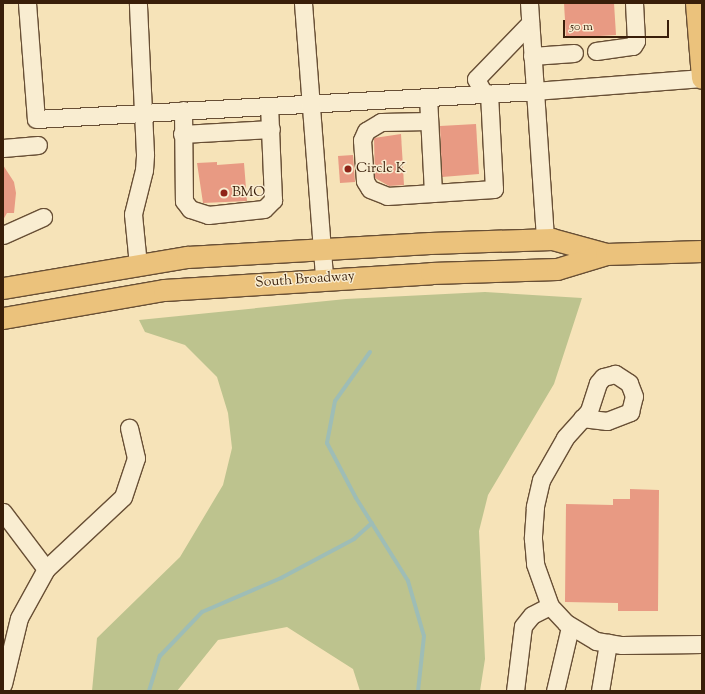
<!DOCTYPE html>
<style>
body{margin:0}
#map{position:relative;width:705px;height:694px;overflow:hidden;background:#f6e3b8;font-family:"Sorts Mill Goudy",serif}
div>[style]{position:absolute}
.green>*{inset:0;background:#bdc38e}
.stream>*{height:4px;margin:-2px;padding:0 2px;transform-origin:2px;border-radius:2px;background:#9ebdb6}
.building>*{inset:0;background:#e89a83}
.roads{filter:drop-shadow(1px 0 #684f35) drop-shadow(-1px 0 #684f35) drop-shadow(0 1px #684f35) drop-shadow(0 -1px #684f35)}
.minor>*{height:17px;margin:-8.5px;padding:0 8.5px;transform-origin:8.5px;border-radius:8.5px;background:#f9edd1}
.major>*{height:21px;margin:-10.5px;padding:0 10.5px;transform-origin:10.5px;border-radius:10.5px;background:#ebc27c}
.dots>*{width:11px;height:11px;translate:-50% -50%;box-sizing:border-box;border:2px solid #f9edd1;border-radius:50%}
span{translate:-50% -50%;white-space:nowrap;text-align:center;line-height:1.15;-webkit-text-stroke:3px #f9edd1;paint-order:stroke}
.poi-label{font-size:14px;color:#391e09}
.left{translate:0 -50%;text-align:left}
.street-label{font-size:14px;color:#391e09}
.frame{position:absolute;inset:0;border:4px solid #391e09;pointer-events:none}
.scale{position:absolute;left:563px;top:20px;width:106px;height:18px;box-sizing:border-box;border:2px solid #391e09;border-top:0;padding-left:5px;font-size:12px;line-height:14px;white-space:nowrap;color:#391e09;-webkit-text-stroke:3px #f9edd1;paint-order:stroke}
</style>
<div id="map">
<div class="green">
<i style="clip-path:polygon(485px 292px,582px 298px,554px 384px,488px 495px,479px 531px,485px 659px,480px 691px,360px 691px,353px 669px,287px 627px,218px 640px,177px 691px,92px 691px,97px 638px,180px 557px,223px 485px,232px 448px,228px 413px,217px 377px,185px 345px,145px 332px,139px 320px,346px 299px)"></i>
</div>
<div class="stream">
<i style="left:370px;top:352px;width:60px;rotate:125.5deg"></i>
<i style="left:335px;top:401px;width:43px;rotate:100.8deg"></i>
<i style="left:327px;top:443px;width:62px;rotate:62.2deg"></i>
<i style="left:356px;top:498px;width:98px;rotate:57.9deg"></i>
<i style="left:408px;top:581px;width:57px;rotate:73.8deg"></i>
<i style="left:424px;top:636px;width:55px;rotate:96.2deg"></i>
<i style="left:149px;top:691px;width:37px;rotate:-73deg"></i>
<i style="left:160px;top:656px;width:61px;rotate:-46.3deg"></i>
<i style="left:202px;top:612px;width:86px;rotate:-23.3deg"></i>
<i style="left:281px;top:578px;width:83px;rotate:-28.1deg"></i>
<i style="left:354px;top:539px;width:24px;rotate:-42deg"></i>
</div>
<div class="building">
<i style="clip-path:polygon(564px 3px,614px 3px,616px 35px,566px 38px)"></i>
<i style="clip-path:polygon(476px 124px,479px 174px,442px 177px,440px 126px)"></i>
<i style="clip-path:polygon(401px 134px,404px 185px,389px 186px,375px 178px,374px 138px)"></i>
<i style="clip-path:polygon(353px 155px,355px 182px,340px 183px,338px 156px)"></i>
<i style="clip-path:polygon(217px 162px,217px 165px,244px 163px,247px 201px,203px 203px,197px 163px)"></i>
<i style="clip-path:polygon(3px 165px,14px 182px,16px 193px,14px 213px,7px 213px,3px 220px)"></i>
<i style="clip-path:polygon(630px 489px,659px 490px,658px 611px,618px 611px,618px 603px,565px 602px,566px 504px,613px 505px,613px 499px,630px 499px)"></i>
</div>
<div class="roads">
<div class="minor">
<i style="left:27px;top:3px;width:116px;rotate:85.6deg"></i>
<i style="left:36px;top:119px;width:499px;rotate:-3.2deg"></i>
<i style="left:534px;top:91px;width:169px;rotate:-4.4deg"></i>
<i style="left:303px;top:3px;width:277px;rotate:85.6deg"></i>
<i style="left:529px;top:3px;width:237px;rotate:86.1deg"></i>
<i style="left:596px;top:51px;width:37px;rotate:-8deg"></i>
<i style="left:633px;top:46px;width:6px;rotate:-59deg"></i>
<i style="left:636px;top:41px;width:38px;rotate:-93deg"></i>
<i style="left:532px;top:56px;width:42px;rotate:-4.1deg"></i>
<i style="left:484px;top:94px;width:17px;rotate:-118deg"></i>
<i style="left:476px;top:79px;width:78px;rotate:-46deg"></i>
<i style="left:428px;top:97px;width:96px;rotate:87deg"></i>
<i style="left:433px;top:193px;width:61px;rotate:-3.8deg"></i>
<i style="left:494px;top:189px;width:96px;rotate:-93deg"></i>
<i style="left:183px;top:110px;width:91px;rotate:89.4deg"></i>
<i style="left:184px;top:201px;width:10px;rotate:53deg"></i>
<i style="left:190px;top:209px;width:19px;rotate:18deg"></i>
<i style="left:208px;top:215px;width:56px;rotate:-6.1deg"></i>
<i style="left:264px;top:209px;width:13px;rotate:-45deg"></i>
<i style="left:273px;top:200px;width:94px;rotate:-92.4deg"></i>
<i style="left:429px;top:121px;width:48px;rotate:178.8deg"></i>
<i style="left:381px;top:122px;width:17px;rotate:149deg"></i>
<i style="left:366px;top:131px;width:10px;rotate:114deg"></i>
<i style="left:362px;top:140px;width:41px;rotate:85.8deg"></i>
<i style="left:365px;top:181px;width:9px;rotate:58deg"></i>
<i style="left:370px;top:189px;width:18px;rotate:22deg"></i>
<i style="left:387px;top:196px;width:46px;rotate:-3.7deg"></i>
<i style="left:182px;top:134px;width:89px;rotate:-3.2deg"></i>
<i style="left:3px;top:148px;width:35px;rotate:-5deg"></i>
<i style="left:3px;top:235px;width:44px;rotate:-24.2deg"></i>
<i style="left:138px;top:265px;width:51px;rotate:-95.6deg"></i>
<i style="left:133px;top:214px;width:45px;rotate:-76deg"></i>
<i style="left:144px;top:170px;width:16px;rotate:-86deg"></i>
<i style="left:145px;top:154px;width:151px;rotate:-92.7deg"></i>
<i style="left:582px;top:418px;width:25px;rotate:7deg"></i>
<i style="left:607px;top:421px;width:25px;rotate:-21deg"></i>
<i style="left:630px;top:412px;width:16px;rotate:-76deg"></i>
<i style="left:634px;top:396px;width:14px;rotate:-111deg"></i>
<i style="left:629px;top:383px;width:17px;rotate:-147deg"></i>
<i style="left:615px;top:374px;width:12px;rotate:166deg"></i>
<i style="left:603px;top:377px;width:8px;rotate:130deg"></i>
<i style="left:598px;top:383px;width:29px;rotate:108deg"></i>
<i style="left:589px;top:411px;width:36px;rotate:132deg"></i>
<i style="left:565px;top:438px;width:48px;rotate:119.7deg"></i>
<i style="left:541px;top:480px;width:28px;rotate:103deg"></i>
<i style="left:535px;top:507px;width:32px;rotate:94deg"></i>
<i style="left:533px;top:539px;width:25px;rotate:85deg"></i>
<i style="left:535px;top:564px;width:45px;rotate:70.3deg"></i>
<i style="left:550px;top:606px;width:23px;rotate:47deg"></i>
<i style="left:566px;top:623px;width:35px;rotate:31deg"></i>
<i style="left:596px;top:641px;width:26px;rotate:9deg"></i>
<i style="left:622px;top:645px;width:80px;rotate:-0.7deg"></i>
<i style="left:3px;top:512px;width:71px;rotate:53deg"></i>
<i style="left:3px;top:684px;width:68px;rotate:-76.4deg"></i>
<i style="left:19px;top:618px;width:56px;rotate:-61.1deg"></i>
<i style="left:46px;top:569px;width:105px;rotate:-43.1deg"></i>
<i style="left:123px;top:497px;width:41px;rotate:-71.6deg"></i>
<i style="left:136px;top:458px;width:31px;rotate:-103deg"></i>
<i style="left:515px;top:691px;width:65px;rotate:-83deg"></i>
<i style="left:523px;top:626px;width:14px;rotate:-51deg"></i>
<i style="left:532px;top:615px;width:20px;rotate:-27deg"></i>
<i style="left:555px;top:691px;width:66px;rotate:-76.8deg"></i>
<i style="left:600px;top:691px;width:49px;rotate:-80.5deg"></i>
</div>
<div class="major">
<i style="left:696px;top:3px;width:75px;rotate:85.4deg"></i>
<i style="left:3px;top:288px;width:187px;rotate:-9.6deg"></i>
<i style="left:187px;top:257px;width:243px;rotate:-3.3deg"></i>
<i style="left:430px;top:243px;width:122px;rotate:-1.9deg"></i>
<i style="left:552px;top:239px;width:56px;rotate:15.5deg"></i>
<i style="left:3px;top:318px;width:163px;rotate:-9.9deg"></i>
<i style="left:164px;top:290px;width:268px;rotate:-3.6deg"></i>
<i style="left:431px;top:273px;width:126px;rotate:-1.8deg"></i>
<i style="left:557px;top:269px;width:51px;rotate:-17deg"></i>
<i style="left:606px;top:254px;width:96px;rotate:-1.8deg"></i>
</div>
</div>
<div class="dots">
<i style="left:348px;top:169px;background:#8f2418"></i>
<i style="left:224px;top:193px;background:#8f2418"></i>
</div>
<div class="poi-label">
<span class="left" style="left:356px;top:169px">Circle K</span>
<span class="left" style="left:232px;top:193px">BMO</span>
</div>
<div class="street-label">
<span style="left:305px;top:280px;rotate:-4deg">South Broadway</span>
</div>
<div class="frame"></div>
<div class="scale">50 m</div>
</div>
